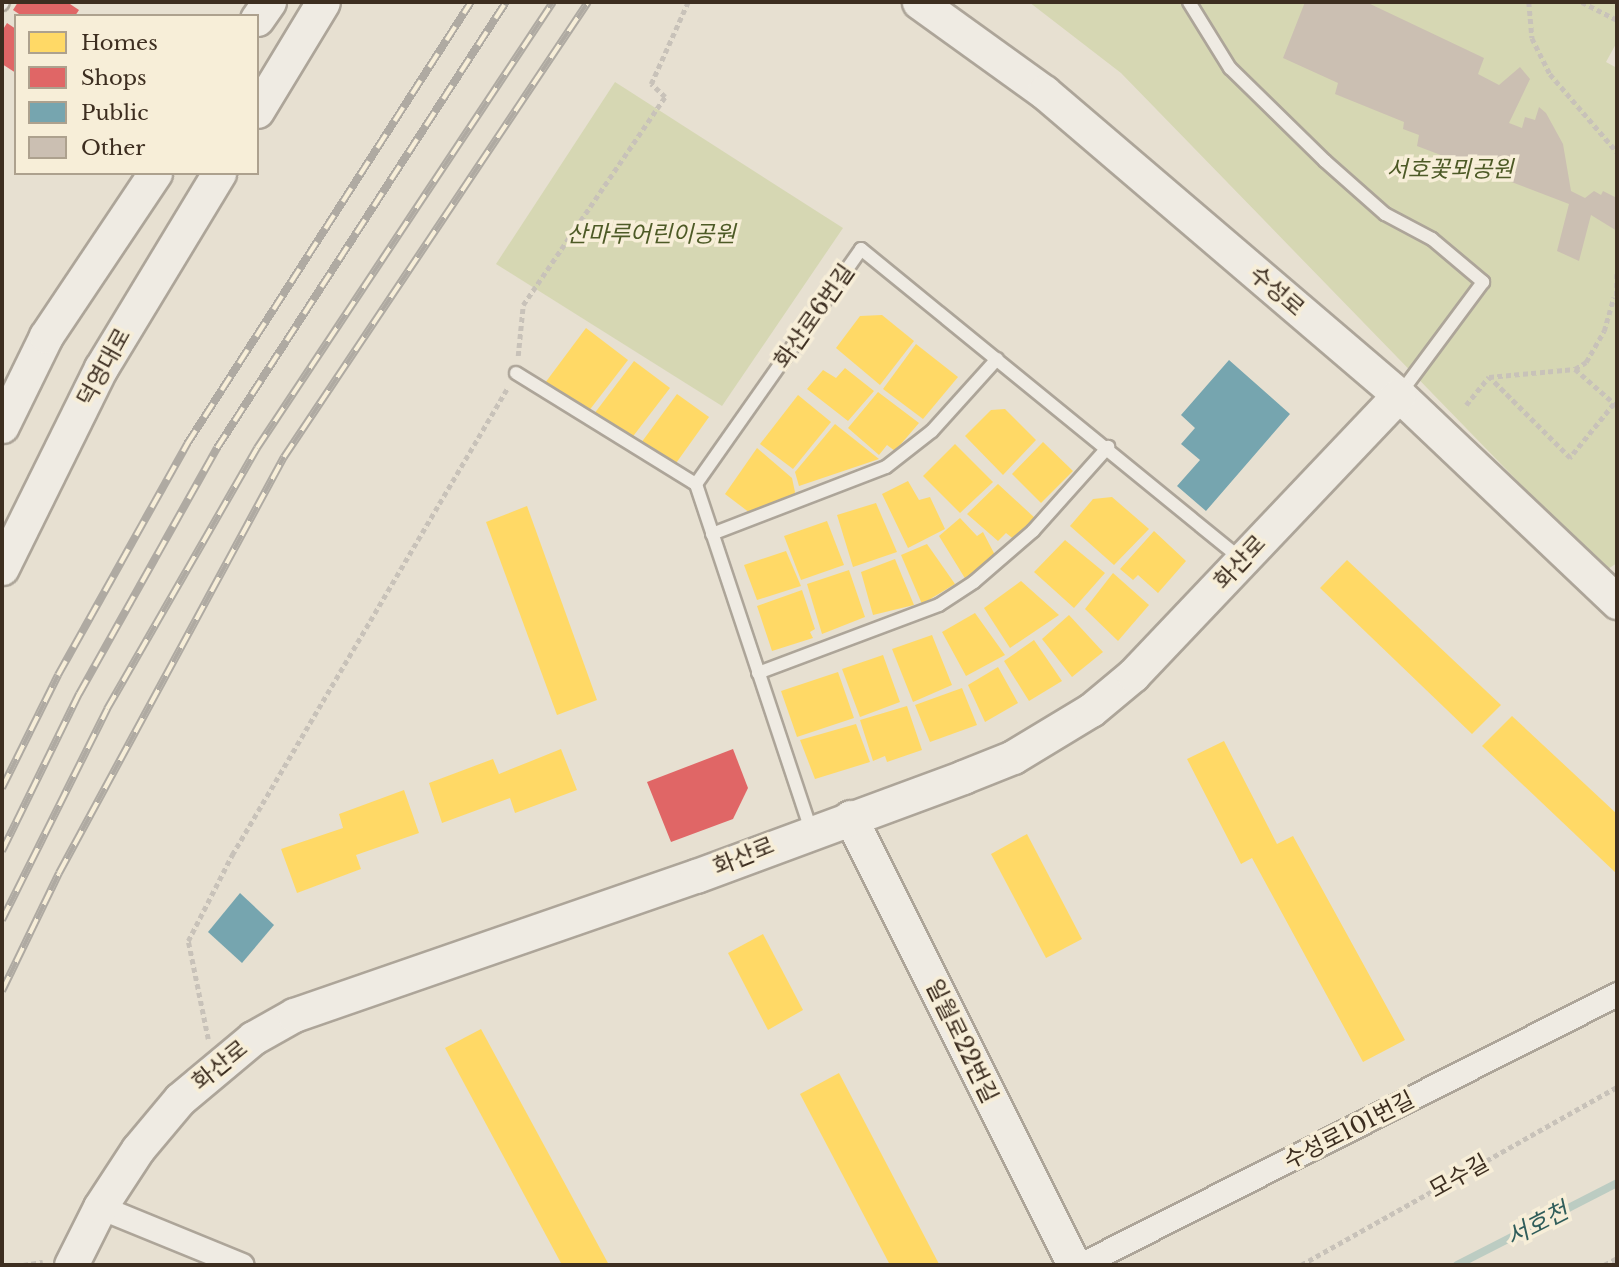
<!DOCTYPE html>
<meta charset="utf-8">
<style>
body{margin:0}
#map{position:relative;width:1619px;height:1267px;overflow:hidden;background:#e7e0d1;font-family:"Libre Baskerville","Noto Sans KR",serif}
div>[style]{position:absolute}
.green>*{inset:0;background:#d6d7b3}
.homes>*{inset:0;background:#ffd966}
.shops>*{inset:0;background:#e06666}
.public>*{inset:0;background:#76a5af}
.stream>*{height:8px;margin:-4px;padding:0 4px;transform-origin:4px;border-radius:4px;background:#bcccc2}
.building>*{inset:0;background:#cbbfb2}
.path>*{height:4.5px;margin-top:-2.25px;transform-origin:0;background:repeating-linear-gradient(90deg,#c8c2b9 0 5px,transparent 0 8.5px)}
.roads{filter:drop-shadow(2px 0 #ada599) drop-shadow(-2px 0 #ada599) drop-shadow(0 2px #ada599) drop-shadow(0 -2px #ada599)}
.lane>*{height:12px;margin:-6px;padding:0 6px;transform-origin:6px;border-radius:6px;background:#efebe3}
.street>*{height:23px;margin:-11.5px;padding:0 11.5px;transform-origin:11.5px;border-radius:11.5px;background:#efebe3}
.secondary>*{height:33px;margin:-16.5px;padding:0 16.5px;transform-origin:16.5px;border-radius:16.5px;background:#efebe3}
.rail>*{height:8px;margin-top:-4px;transform-origin:0;background:repeating-linear-gradient(90deg,#f7eed8 0 16px,#afaaa2 0 32px);box-sizing:border-box;border-block:2px solid #afaaa2}
span{translate:-50% -50%;white-space:nowrap;text-align:center;line-height:1.15;-webkit-text-stroke:7px #f7eed8;paint-order:stroke}
.park-label{font-size:23px;color:#4d5a26;font-style:italic}
.street-label{font-size:23px;color:#3d2e20}
.water-label{font-size:24px;color:#2f5d5a;font-style:italic}
.frame{position:absolute;inset:0;border:4px solid #3d2e20;pointer-events:none}
.legend{position:absolute;left:14px;top:14px;width:245px;height:161px;box-sizing:border-box;background:#f7eed8;border:2px solid #ada18e;margin:0;padding:9px 12px;list-style:none;font-size:21px;color:#3d2e20}
.legend li{display:flex;align-items:center;gap:14px;height:35px}
.legend b{width:35px;border:2px solid #ada18e}
</style>
<div id="map">
<div class="green">
<i style="clip-path:polygon(1029px 2px,1617px 2px,1617px 42px,1606px 62px,1617px 68px,1617px 563px,1605px 571px,1121px 73px)"></i>
<i style="clip-path:polygon(615px 82px,843px 228px,722px 406px,496px 264px)"></i>
</div>
<div class="homes">
<i style="clip-path:polygon(882px 315px,914px 341px,880px 385px,836px 348px,860px 316px)"></i>
<i style="clip-path:polygon(586px 328px,628px 360px,588px 412px,545px 383px)"></i>
<i style="clip-path:polygon(916px 344px,958px 377px,923px 419px,883px 389px)"></i>
<i style="clip-path:polygon(634px 361px,670px 388px,631px 439px,594px 414px)"></i>
<i style="clip-path:polygon(845px 368px,874px 391px,848px 421px,807px 389px,823px 370px,836px 378px)"></i>
<i style="clip-path:polygon(878px 392px,919px 423px,895px 451px,887px 445px,879px 455px,848px 428px)"></i>
<i style="clip-path:polygon(677px 394px,709px 417px,674px 466px,641px 443px)"></i>
<i style="clip-path:polygon(798px 395px,831px 422px,793px 469px,760px 444px)"></i>
<i style="clip-path:polygon(1005px 409px,1036px 440px,1003px 475px,965px 436px,991px 410px)"></i>
<i style="clip-path:polygon(835px 424px,879px 459px,799px 486px,795px 472px)"></i>
<i style="clip-path:polygon(1043px 442px,1073px 471px,1041px 503px,1012px 474px)"></i>
<i style="clip-path:polygon(955px 444px,993px 482px,960px 513px,923px 476px)"></i>
<i style="clip-path:polygon(757px 448px,792px 478px,795px 492px,792px 500px,750px 513px,725px 494px)"></i>
<i style="clip-path:polygon(908px 481px,919px 500px,930px 497px,945px 529px,908px 548px,882px 494px)"></i>
<i style="clip-path:polygon(998px 484px,1036px 519px,1016px 541px,1006px 533px,998px 541px,967px 514px)"></i>
<i style="clip-path:polygon(1112px 497px,1149px 529px,1114px 565px,1070px 526px,1093px 499px)"></i>
<i style="clip-path:polygon(876px 503px,897px 552px,853px 567px,837px 515px)"></i>
<i style="clip-path:polygon(527px 506px,597px 700px,557px 715px,486px 522px)"></i>
<i style="clip-path:polygon(960px 518px,977px 536px,983px 532px,996px 557px,966px 580px,939px 536px)"></i>
<i style="clip-path:polygon(827px 521px,844px 565px,801px 580px,784px 536px)"></i>
<i style="clip-path:polygon(1154px 531px,1186px 561px,1158px 593px,1138px 575px,1133px 580px,1120px 569px)"></i>
<i style="clip-path:polygon(1065px 540px,1105px 573px,1074px 608px,1034px 572px)"></i>
<i style="clip-path:polygon(927px 544px,955px 584px,922px 604px,901px 555px)"></i>
<i style="clip-path:polygon(786px 551px,801px 586px,757px 600px,744px 565px)"></i>
<i style="clip-path:polygon(895px 559px,914px 605px,873px 615px,861px 572px)"></i>
<i style="clip-path:polygon(1347px 560px,1501px 705px,1472px 734px,1320px 588px)"></i>
<i style="clip-path:polygon(849px 570px,865px 617px,822px 634px,807px 584px)"></i>
<i style="clip-path:polygon(1113px 573px,1149px 605px,1118px 641px,1085px 609px)"></i>
<i style="clip-path:polygon(1021px 581px,1059px 615px,1010px 648px,984px 608px)"></i>
<i style="clip-path:polygon(802px 590px,815px 629px,810px 632px,813px 638px,772px 651px,757px 606px)"></i>
<i style="clip-path:polygon(975px 613px,1005px 655px,966px 676px,942px 632px)"></i>
<i style="clip-path:polygon(1069px 615px,1103px 652px,1072px 677px,1042px 639px)"></i>
<i style="clip-path:polygon(932px 635px,952px 685px,913px 702px,892px 649px)"></i>
<i style="clip-path:polygon(1034px 640px,1062px 681px,1029px 701px,1004px 661px)"></i>
<i style="clip-path:polygon(883px 655px,900px 702px,860px 717px,842px 669px)"></i>
<i style="clip-path:polygon(998px 667px,1018px 703px,985px 722px,968px 685px)"></i>
<i style="clip-path:polygon(838px 672px,854px 718px,797px 737px,781px 691px)"></i>
<i style="clip-path:polygon(962px 688px,977px 725px,930px 742px,915px 705px)"></i>
<i style="clip-path:polygon(907px 706px,922px 750px,887px 762px,885px 756px,873px 761px,860px 720px)"></i>
<i style="clip-path:polygon(1512px 716px,1617px 814px,1617px 874px,1482px 746px)"></i>
<i style="clip-path:polygon(856px 724px,870px 762px,815px 779px,800px 740px)"></i>
<i style="clip-path:polygon(1224px 741px,1277px 844px,1293px 836px,1405px 1040px,1363px 1062px,1252px 858px,1241px 864px,1187px 759px)"></i>
<i style="clip-path:polygon(561px 749px,577px 790px,515px 813px,510px 798px,442px 823px,429px 783px,493px 759px,499px 774px)"></i>
<i style="clip-path:polygon(404px 790px,419px 833px,356px 855px,361px 869px,297px 893px,281px 849px,343px 828px,339px 814px)"></i>
<i style="clip-path:polygon(1027px 834px,1082px 939px,1046px 958px,991px 854px)"></i>
<i style="clip-path:polygon(763px 934px,803px 1010px,768px 1030px,728px 953px)"></i>
<i style="clip-path:polygon(481px 1029px,609px 1265px,562px 1265px,445px 1048px)"></i>
<i style="clip-path:polygon(839px 1073px,939px 1264px,936px 1265px,890px 1265px,800px 1094px)"></i>
</div>
<div class="shops">
<i style="clip-path:polygon(18px 2px,67px 2px,79px 10px,75px 16px,22px 16px,13px 10px)"></i>
<i style="clip-path:polygon(7px 23px,16px 29px,16px 73px,2px 64px,2px 31px)"></i>
<i style="clip-path:polygon(733px 749px,748px 788px,733px 819px,671px 842px,647px 782px)"></i>
</div>
<div class="public">
<i style="clip-path:polygon(1229px 360px,1290px 414px,1206px 511px,1177px 486px,1200px 460px,1181px 444px,1195px 428px,1181px 415px)"></i>
<i style="clip-path:polygon(240px 893px,274px 925px,242px 963px,208px 932px)"></i>
</div>
<div class="stream">
<i style="left:1457px;top:1265px;width:180px;rotate:-27.1deg"></i>
</div>
<div class="building">
<i style="clip-path:polygon(1305px 2px,1366px 2px,1484px 58px,1478px 74px,1499px 85px,1520px 67px,1530px 79px,1509px 123px,1522px 128px,1525px 117px,1535px 120px,1539px 107px,1546px 113px,1563px 144px,1571px 191px,1585px 198px,1594px 191px,1601px 195px,1603px 191px,1617px 198px,1617px 231px,1591px 215px,1579px 261px,1557px 251px,1569px 204px,1417px 146px,1419px 135px,1403px 129px,1404px 122px,1335px 94px,1338px 83px,1283px 58px)"></i>
</div>
<div class="path">
<i style="left:1529px;top:2px;width:36px;rotate:85deg"></i>
<i style="left:1532px;top:38px;width:40px;rotate:63.4deg"></i>
<i style="left:1550px;top:74px;width:103px;rotate:49.3deg"></i>
<i style="left:1582px;top:2px;width:39px;rotate:27deg"></i>
<i style="left:1617px;top:274px;width:25px;rotate:90deg"></i>
<i style="left:518px;top:356px;width:51px;rotate:-84.4deg"></i>
<i style="left:523px;top:305px;width:252px;rotate:-55.7deg"></i>
<i style="left:665px;top:97px;width:19px;rotate:-137deg"></i>
<i style="left:651px;top:84px;width:90px;rotate:-65.7deg"></i>
<i style="left:1575px;top:369px;width:55px;rotate:41.3deg"></i>
<i style="left:1614px;top:404px;width:70px;rotate:129.2deg"></i>
<i style="left:1570px;top:458px;width:115px;rotate:-135deg"></i>
<i style="left:1489px;top:377px;width:86px;rotate:-5.3deg"></i>
<i style="left:1575px;top:369px;width:13px;rotate:-32deg"></i>
<i style="left:1586px;top:362px;width:36px;rotate:-60deg"></i>
<i style="left:1604px;top:331px;width:35px;rotate:-74deg"></i>
<i style="left:1466px;top:405px;width:36px;rotate:-51deg"></i>
<i style="left:208px;top:1039px;width:100px;rotate:-101.5deg"></i>
<i style="left:188px;top:941px;width:97px;rotate:-62.9deg"></i>
<i style="left:232px;top:855px;width:543px;rotate:-59.47deg"></i>
<i style="left:23px;top:1265px;width:20px;rotate:-9deg"></i>
<i style="left:1301px;top:1265px;width:363px;rotate:-29.4deg"></i>
<i style="left:1604px;top:1265px;width:15px;rotate:-28deg"></i>
</div>
<div class="roads">
<div class="lane">
<i style="left:1189px;top:2px;width:78px;rotate:58.2deg"></i>
<i style="left:1230px;top:68px;width:133px;rotate:44.4deg"></i>
<i style="left:1325px;top:161px;width:80px;rotate:41.5deg"></i>
<i style="left:1385px;top:214px;width:53px;rotate:28deg"></i>
<i style="left:1432px;top:239px;width:67px;rotate:40.1deg"></i>
<i style="left:1483px;top:282px;width:141px;rotate:126.6deg"></i>
<i style="left:2px;top:4px;width:2px;rotate:-63deg"></i>
<i style="left:516px;top:373px;width:211px;rotate:31.7deg"></i>
<i style="left:712px;top:534px;width:186px;rotate:-21.1deg"></i>
<i style="left:886px;top:467px;width:58px;rotate:-38deg"></i>
<i style="left:932px;top:431px;width:97px;rotate:-47.9deg"></i>
<i style="left:758px;top:673px;width:193px;rotate:-20.6deg"></i>
<i style="left:939px;top:605px;width:42px;rotate:-33.3deg"></i>
<i style="left:974px;top:582px;width:78px;rotate:-40.8deg"></i>
<i style="left:1033px;top:531px;width:113px;rotate:-48.2deg"></i>
<i style="left:811px;top:830px;width:365px;rotate:-108.4deg"></i>
<i style="left:696px;top:484px;width:287px;rotate:-54.9deg"></i>
<i style="left:861px;top:249px;width:492px;rotate:39.2deg"></i>
</div>
<div class="street">
<i style="left:100px;top:1207px;width:153px;rotate:22.2deg"></i>
<i style="left:1080px;top:1265px;width:602px;rotate:-26.78deg"></i>
</div>
<div class="secondary">
<i style="left:919px;top:2px;width:154px;rotate:35.8deg"></i>
<i style="left:1044px;top:92px;width:467px;rotate:40.5deg"></i>
<i style="left:1399px;top:395px;width:301px;rotate:43.5deg"></i>
<i style="left:257px;top:19px;width:21px;rotate:-55deg"></i>
<i style="left:257px;top:111px;width:127px;rotate:-58.8deg"></i>
<i style="left:2px;top:426px;width:100px;rotate:-63.9deg"></i>
<i style="left:46px;top:336px;width:196px;rotate:-56.2deg"></i>
<i style="left:2px;top:568px;width:223px;rotate:-63.7deg"></i>
<i style="left:101px;top:368px;width:228px;rotate:-58.8deg"></i>
<i style="left:850px;top:817px;width:501px;rotate:63.43deg"></i>
<i style="left:71px;top:1265px;width:65px;rotate:-63.4deg"></i>
<i style="left:100px;top:1207px;width:69px;rotate:-56.8deg"></i>
<i style="left:138px;top:1149px;width:65px;rotate:-50deg"></i>
<i style="left:180px;top:1099px;width:95px;rotate:-39.9deg"></i>
<i style="left:253px;top:1038px;width:47px;rotate:-29.3deg"></i>
<i style="left:294px;top:1015px;width:425px;rotate:-19.1deg"></i>
<i style="left:696px;top:876px;width:285px;rotate:-20.3deg"></i>
<i style="left:963px;top:777px;width:54px;rotate:-21.8deg"></i>
<i style="left:1013px;top:757px;width:91px;rotate:-31.1deg"></i>
<i style="left:1091px;top:710px;width:55px;rotate:-39.8deg"></i>
<i style="left:1133px;top:675px;width:386px;rotate:-46.5deg"></i>
</div>
</div>
<div class="rail">
<i style="left:2px;top:788px;width:126px;rotate:-63.6deg"></i>
<i style="left:58px;top:675px;width:265px;rotate:-60.8deg"></i>
<i style="left:187px;top:444px;width:525px;rotate:-57.28deg"></i>
<i style="left:2px;top:851px;width:175px;rotate:-63.9deg"></i>
<i style="left:79px;top:694px;width:282px;rotate:-60.7deg"></i>
<i style="left:217px;top:448px;width:531px;rotate:-57.06deg"></i>
<i style="left:2px;top:920px;width:236px;rotate:-63.5deg"></i>
<i style="left:107px;top:709px;width:301px;rotate:-60.1deg"></i>
<i style="left:257px;top:448px;width:535px;rotate:-56.43deg"></i>
<i style="left:2px;top:991px;width:131px;rotate:-64.2deg"></i>
<i style="left:59px;top:873px;width:473px;rotate:-61.6deg"></i>
<i style="left:284px;top:457px;width:547px;rotate:-56.25deg"></i>
</div>
<div class="park-label">
<span style="left:1450px;top:169px">서호꽃뫼공원</span>
<span style="left:651px;top:234px">산마루어린이공원</span>
</div>
<div class="street-label">
<span style="left:1277px;top:291px;rotate:41deg">수성로</span>
<span style="left:814px;top:316px;rotate:-55deg">화산로6번길</span>
<span style="left:104px;top:367px;rotate:-61deg">덕영대로</span>
<span style="left:1240px;top:562px;rotate:-47deg">화산로</span>
<span style="left:744px;top:856px;rotate:-22deg">화산로</span>
<span style="left:962px;top:1041px;rotate:64deg">일월로22번길</span>
<span style="left:220px;top:1065px;rotate:-39deg">화산로</span>
<span style="left:1349px;top:1130px;rotate:-27deg">수성로101번길</span>
<span style="left:1459px;top:1176px;rotate:-29deg">모수길</span>
</div>
<div class="water-label">
<span style="left:1537px;top:1224px;rotate:-27deg">서호천</span>
</div>
<div class="frame"></div>
<ul class="legend">
<li><b style="height:19px;background:#ffd966"></b>Homes</li>
<li><b style="height:19px;background:#e06666"></b>Shops</li>
<li><b style="height:19px;background:#76a5af"></b>Public</li>
<li><b style="height:19px;background:#cbbfb2"></b>Other</li>
</ul>
</div>
